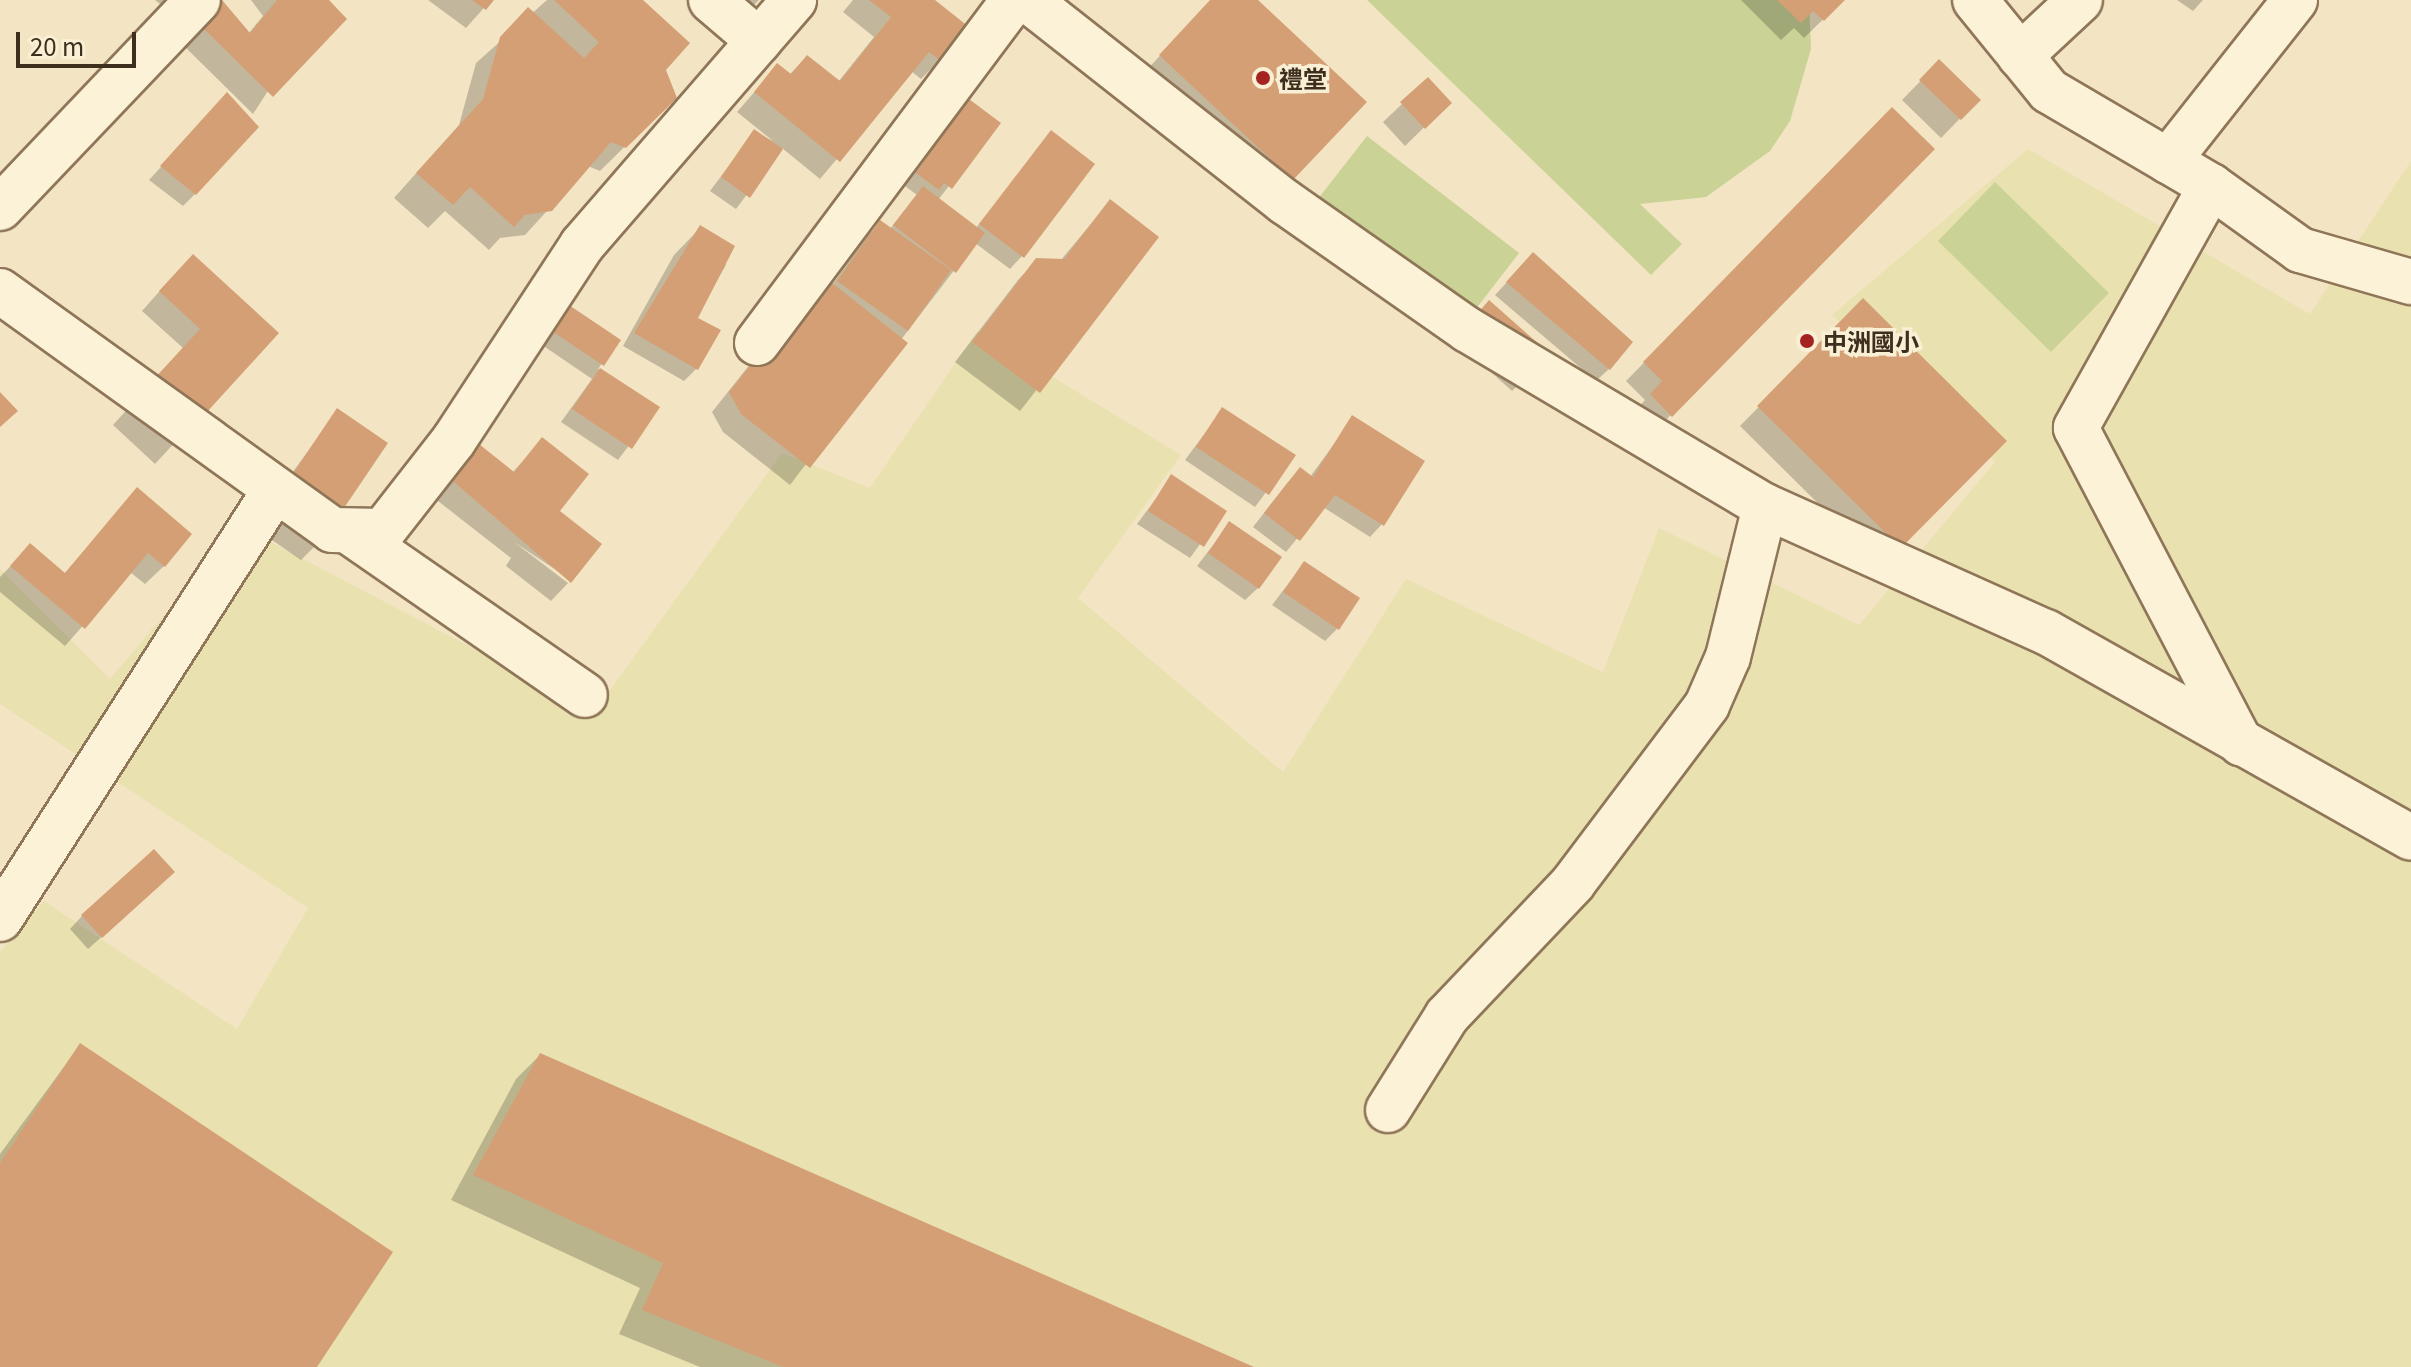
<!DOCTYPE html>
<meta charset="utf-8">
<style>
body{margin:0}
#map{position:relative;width:2411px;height:1367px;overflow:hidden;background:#f3e5c4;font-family:Georgia,"Noto Sans TC",serif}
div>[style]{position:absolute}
.farmland>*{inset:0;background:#e9e1b0}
.green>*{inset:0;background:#cad296}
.shadow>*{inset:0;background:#0003}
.building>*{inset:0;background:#d59f76}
.roads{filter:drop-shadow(2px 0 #8f7658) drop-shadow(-2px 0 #8f7658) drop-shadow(0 2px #8f7658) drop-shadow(0 -2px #8f7658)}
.minor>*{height:44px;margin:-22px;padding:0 22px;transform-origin:22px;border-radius:22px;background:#fcf2d8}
.dots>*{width:22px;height:22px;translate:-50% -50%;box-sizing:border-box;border:4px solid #f9efd4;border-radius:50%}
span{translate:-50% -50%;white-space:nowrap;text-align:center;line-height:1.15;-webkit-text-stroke:7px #f9efd4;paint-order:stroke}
.poi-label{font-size:24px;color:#3e2e1d;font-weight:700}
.left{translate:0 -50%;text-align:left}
.scale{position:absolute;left:16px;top:32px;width:120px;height:36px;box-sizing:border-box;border:4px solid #3e2e1d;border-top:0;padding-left:10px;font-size:24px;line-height:28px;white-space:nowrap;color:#3e2e1d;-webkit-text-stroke:6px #f9efd4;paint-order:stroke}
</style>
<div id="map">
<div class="farmland">
<i style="clip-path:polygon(2028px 149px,2310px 314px,2411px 161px,2411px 1367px,0 1367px,0 952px,44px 901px,237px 1029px,308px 908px,0 704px,0 569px,110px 679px,240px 526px,594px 712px,782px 453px,870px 488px,977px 331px,1181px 455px,1078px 598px,1283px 772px,1406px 579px,1603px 672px,1659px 528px,1859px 625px,1995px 462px,1832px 315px)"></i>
</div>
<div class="green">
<i style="clip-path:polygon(1367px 0,1809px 0,1811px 49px,1790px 121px,1770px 151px,1706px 197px,1640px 204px,1682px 244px,1651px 275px)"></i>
<i style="clip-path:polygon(1367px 136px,1519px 253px,1455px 336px,1303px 218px)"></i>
<i style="clip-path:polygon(1995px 182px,2109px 293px,2051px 352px,1938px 241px)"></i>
</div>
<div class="shadow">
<i style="clip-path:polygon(155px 0,174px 0,165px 8px)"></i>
<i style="clip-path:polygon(251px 0,327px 0,253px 114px,180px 42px,220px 1px,248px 34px,263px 16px)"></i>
<i style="clip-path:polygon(428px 0,491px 0,466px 28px)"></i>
<i style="clip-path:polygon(547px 0,640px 0,674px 98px,600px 171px,588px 166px,525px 235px,500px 238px,489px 250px,445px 211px,428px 228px,394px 198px,459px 125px,476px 63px)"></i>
<i style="clip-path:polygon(739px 0,759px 0,750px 9px)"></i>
<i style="clip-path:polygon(853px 0,932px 0,940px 60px,921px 79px,911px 71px,820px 179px,782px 148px,736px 209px,710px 191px,754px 132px,773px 141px,737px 112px,777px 66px,789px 75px,807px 57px,838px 82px,874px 37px,843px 12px)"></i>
<i style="clip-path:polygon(1212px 0,1255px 0,1292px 178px,1273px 197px,1142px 75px)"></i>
<i style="clip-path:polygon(1741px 0,1843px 0,1804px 38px,1794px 28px,1781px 40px)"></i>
<i style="clip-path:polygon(2177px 0,2203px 0,2193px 11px)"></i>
<i style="clip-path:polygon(1939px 62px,1978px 100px,1941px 138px,1902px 100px)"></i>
<i style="clip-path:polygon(1449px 103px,1405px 146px,1383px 122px,1402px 104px)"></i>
<i style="clip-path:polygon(215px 108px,195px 194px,183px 206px,149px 180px)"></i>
<i style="clip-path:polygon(1892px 110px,1932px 149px,1652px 434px,1632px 414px,1645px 400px,1626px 381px)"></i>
<i style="clip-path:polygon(998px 123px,938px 200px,976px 228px,1051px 133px,1022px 256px,1010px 269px,975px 243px,790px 485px,723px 432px,712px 412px,804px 296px,832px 285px,868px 235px,881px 223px,890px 229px,917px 195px,905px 186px,912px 176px,899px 166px)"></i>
<i style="clip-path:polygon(1110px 201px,1157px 237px,1020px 411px,955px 362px,1018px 280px,1037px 260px,1060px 261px)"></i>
<i style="clip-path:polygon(701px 227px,726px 265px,695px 318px,697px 368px,684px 381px,623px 346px,674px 255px)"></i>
<i style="clip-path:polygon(1521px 267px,1609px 369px,1596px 381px,1495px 295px)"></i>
<i style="clip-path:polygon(174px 275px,276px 333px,155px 464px,113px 425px,183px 348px,142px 311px)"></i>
<i style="clip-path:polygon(1863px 301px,2004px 441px,1881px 566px,1740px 426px)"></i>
<i style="clip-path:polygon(542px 310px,618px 341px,598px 369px,657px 408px,618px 460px,561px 422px,592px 379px,526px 334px)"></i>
<i style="clip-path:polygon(1455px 340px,1524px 379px,1512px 391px)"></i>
<i style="clip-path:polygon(1222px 410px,1293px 456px,1255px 507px,1185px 460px)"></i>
<i style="clip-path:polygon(337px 411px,320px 541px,301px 560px,253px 527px)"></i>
<i style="clip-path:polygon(1353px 418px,1382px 524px,1370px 537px,1323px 507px,1286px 552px,1253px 527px,1288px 482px,1310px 477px)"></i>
<i style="clip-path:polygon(542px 440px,571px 580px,514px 542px,568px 583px,551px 601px,506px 566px,511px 558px,429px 494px,455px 461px,512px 473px)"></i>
<i style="clip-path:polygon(1172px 477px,1224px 511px,1190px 558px,1137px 524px)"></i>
<i style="clip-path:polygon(137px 490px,164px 566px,145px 584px,130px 572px,65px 646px,0 592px,0 577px,30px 546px,64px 574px)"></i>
<i style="clip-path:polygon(1230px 523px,1258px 588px,1245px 600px,1197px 566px)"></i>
<i style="clip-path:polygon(1304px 563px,1337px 629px,1325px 641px,1272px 605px)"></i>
<i style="clip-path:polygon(160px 885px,88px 949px,70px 929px,82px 916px)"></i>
<i style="clip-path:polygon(80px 1045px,314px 1367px,0 1367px,0 1154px)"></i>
<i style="clip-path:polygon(540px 1055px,1249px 1367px,700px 1367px,619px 1334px,640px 1288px,451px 1200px,516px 1079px)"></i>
</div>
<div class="building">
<i style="clip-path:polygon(222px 0,250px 33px,277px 0,329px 0,347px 19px,273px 97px,197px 22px)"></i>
<i style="clip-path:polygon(472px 0,494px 0,486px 10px)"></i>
<i style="clip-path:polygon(554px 0,643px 0,690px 43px,666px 70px,677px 98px,626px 148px,611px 142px,552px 211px,525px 215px,514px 227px,470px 187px,453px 205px,416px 173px,483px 99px,500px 37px,528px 7px,584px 58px,599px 42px)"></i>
<i style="clip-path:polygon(869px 0,935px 0,969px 27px,942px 62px,929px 52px,840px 162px,754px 92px,777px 63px,791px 74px,807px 55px,840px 81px,891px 17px)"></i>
<i style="clip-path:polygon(1210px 0,1258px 0,1367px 102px,1293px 180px,1159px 55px)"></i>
<i style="clip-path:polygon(1777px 0,1845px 0,1824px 21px,1813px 11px,1801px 23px)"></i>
<i style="clip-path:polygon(1939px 59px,1981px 100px,1961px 120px,1919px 80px)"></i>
<i style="clip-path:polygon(1428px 77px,1452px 103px,1425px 129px,1400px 102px)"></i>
<i style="clip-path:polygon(957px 90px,1001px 123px,952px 189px,944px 183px,939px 190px,916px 173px,923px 163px,910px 153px)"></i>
<i style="clip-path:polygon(227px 92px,259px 127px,196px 195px,160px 166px)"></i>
<i style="clip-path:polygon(1892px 107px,1935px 149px,1672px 417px,1650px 394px,1662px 381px,1643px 362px)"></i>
<i style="clip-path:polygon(754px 129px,783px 149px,750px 198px,721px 177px)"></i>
<i style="clip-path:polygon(1051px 130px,1095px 164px,1024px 258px,979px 224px)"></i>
<i style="clip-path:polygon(923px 186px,985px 233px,956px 273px,893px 225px)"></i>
<i style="clip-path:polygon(1110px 199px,1159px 237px,1040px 393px,972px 342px,1036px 258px,1064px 259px)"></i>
<i style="clip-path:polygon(880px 220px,951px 270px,908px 331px,837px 281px)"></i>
<i style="clip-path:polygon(700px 225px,735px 246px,698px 318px,721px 330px,698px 370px,634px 333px)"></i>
<i style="clip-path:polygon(1533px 252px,1633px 342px,1610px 370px,1506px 282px)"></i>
<i style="clip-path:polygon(193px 254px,279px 333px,175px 447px,130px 405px,200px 329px,159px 291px)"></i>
<i style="clip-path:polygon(822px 275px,908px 343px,810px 468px,741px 414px,729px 392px)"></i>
<i style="clip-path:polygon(554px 295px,621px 340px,604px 366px,537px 321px)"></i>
<i style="clip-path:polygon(1863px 298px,2007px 441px,1901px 548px,1757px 406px)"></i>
<i style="clip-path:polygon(1489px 300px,1549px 353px,1466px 327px)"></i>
<i style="clip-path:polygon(600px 368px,660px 407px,632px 449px,572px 409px)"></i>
<i style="clip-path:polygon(0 392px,18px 411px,0 427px)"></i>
<i style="clip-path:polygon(1222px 407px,1296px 455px,1269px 495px,1196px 447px)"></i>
<i style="clip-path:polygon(337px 408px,388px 443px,321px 542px,270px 508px)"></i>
<i style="clip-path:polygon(1352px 415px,1425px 461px,1384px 526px,1335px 495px,1300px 541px,1264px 513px,1300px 467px,1313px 477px)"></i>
<i style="clip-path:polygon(542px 437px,589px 474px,560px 511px,602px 544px,571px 583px,446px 475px,474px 440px,514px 472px)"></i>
<i style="clip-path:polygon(1171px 474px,1227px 511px,1204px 547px,1148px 511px)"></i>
<i style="clip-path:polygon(137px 487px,192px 534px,165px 567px,148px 553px,85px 629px,10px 566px,30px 543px,65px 573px)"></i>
<i style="clip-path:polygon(1229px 521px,1282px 557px,1259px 589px,1208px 553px)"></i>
<i style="clip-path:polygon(1304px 561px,1360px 598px,1339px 630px,1283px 592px)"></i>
<i style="clip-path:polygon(154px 849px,175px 872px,102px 938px,81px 915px)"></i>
<i style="clip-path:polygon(80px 1043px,393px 1252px,317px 1367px,0 1367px,0 1163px)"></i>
<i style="clip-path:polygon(540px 1053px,1254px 1367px,783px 1367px,642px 1310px,663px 1263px,473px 1175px)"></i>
</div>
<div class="roads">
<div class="minor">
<i style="left:711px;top:0;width:63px;rotate:40.5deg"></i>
<i style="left:1028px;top:0;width:327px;rotate:38.2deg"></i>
<i style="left:1285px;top:202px;width:223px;rotate:35deg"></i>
<i style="left:1468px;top:330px;width:345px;rotate:30.7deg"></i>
<i style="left:1765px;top:506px;width:308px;rotate:24.2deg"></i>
<i style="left:2046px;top:632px;width:419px;rotate:29.4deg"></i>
<i style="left:1975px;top:0;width:117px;rotate:50.9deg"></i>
<i style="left:2049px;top:91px;width:188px;rotate:30.4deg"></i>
<i style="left:2211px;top:186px;width:277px;rotate:119.2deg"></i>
<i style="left:2076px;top:428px;width:356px;rotate:62.4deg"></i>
<i style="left:2020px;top:56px;width:82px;rotate:-43deg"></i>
<i style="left:2168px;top:161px;width:205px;rotate:-51.7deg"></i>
<i style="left:2211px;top:186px;width:110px;rotate:35.7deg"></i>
<i style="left:2300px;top:250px;width:116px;rotate:16.1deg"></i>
<i style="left:0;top:208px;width:287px;rotate:-46.4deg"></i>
<i style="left:0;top:291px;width:409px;rotate:35.7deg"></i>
<i style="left:332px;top:530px;width:51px;rotate:1.1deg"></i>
<i style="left:383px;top:531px;width:115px;rotate:-52deg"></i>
<i style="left:454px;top:440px;width:233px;rotate:-56.7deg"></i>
<i style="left:582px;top:245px;width:324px;rotate:-49.1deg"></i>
<i style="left:757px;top:343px;width:429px;rotate:-53.2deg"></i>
<i style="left:348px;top:531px;width:288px;rotate:34.7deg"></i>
<i style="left:0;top:919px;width:510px;rotate:-57.34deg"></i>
<i style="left:1388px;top:1110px;width:111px;rotate:-57.9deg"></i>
<i style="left:1447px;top:1016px;width:183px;rotate:-46.5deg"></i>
<i style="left:1573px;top:883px;width:223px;rotate:-53deg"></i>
<i style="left:1707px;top:705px;width:52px;rotate:-66.4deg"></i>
<i style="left:1728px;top:657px;width:155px;rotate:-76.2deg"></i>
</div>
</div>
<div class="dots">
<i style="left:1263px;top:78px;background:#a52321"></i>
<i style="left:1807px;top:341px;background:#a52321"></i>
</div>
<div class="poi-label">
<span class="left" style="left:1279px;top:78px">禮堂</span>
<span class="left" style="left:1823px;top:341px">中洲國小</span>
</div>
<div class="scale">20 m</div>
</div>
